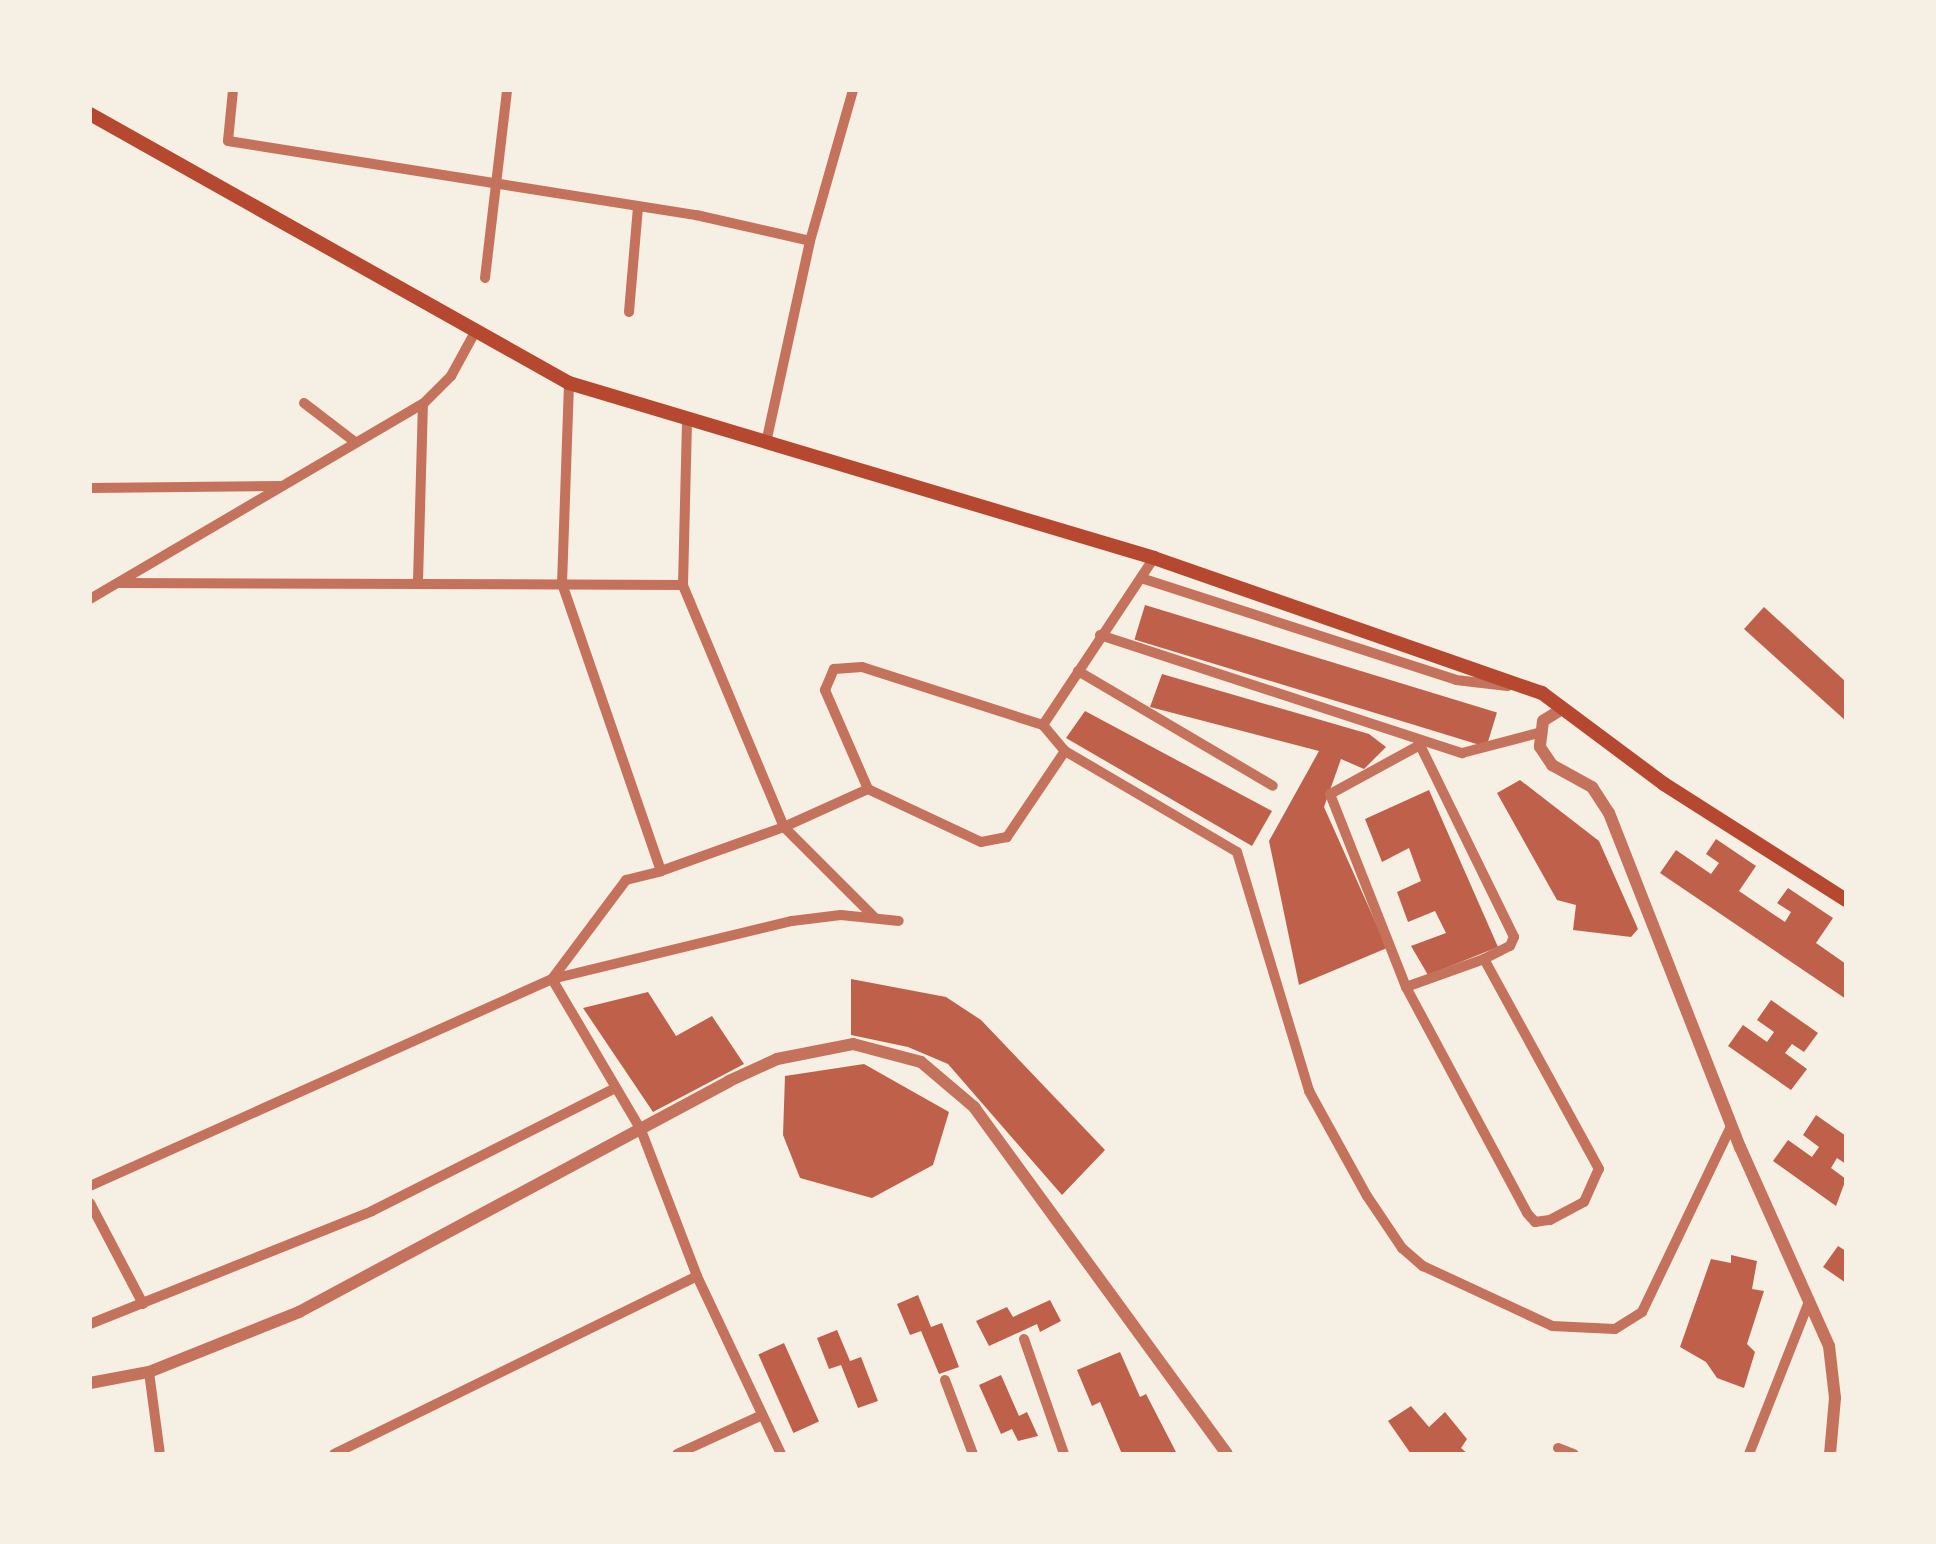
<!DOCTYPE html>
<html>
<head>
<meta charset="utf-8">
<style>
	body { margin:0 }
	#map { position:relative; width:1936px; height:1544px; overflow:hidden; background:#f6efe4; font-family:"Varela Round",sans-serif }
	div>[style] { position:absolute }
	.building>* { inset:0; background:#bf614a; transform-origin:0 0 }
	.minor>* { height:10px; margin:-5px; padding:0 5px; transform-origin:5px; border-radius:5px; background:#c5725c }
	.tertiary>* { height:12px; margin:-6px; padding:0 6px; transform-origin:6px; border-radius:6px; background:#c5725c }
	.secondary>* { height:14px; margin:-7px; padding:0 7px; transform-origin:7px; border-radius:7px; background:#b5482f }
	span { translate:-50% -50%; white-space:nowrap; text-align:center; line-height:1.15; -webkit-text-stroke:10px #f6efe4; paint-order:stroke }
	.frame { position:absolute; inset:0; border:92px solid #f6efe4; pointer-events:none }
</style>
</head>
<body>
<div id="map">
	<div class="building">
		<i style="left:1145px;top:605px;width:368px;height:36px;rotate:17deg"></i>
		<i style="clip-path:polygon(1764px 607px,1846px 682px,1846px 721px,1744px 629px)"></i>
		<i style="clip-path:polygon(1162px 674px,1369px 734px,1386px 747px,1364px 769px,1341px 759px,1324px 807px,1387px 948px,1299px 985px,1269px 841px,1319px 751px,1150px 707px)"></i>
		<i style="clip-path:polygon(1085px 711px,1272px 811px,1252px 846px,1066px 738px)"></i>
		<i style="clip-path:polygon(1520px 780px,1599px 841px,1638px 929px,1631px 937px,1573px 930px,1576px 905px,1557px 900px,1497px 793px)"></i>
		<i style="clip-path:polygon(1429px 790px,1498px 947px,1428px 975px,1411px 946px,1446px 933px,1435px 911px,1408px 922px,1397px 892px,1421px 881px,1409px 848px,1382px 862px,1365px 819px)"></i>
		<i style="clip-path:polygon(1716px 839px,1756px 866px,1739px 891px,1785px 922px,1791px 912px,1777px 903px,1788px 888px,1833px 918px,1816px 943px,1846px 964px,1846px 999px,1660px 873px,1676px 850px,1711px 874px,1719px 863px,1706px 854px)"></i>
		<i style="clip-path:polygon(851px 979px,946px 997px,981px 1020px,1105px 1150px,1062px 1195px,948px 1064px,908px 1047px,851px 1035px)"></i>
		<i style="clip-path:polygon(648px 992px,676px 1036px,712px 1016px,744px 1064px,653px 1112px,583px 1008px)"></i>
		<i style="clip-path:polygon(1771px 1000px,1818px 1033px,1804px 1052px,1792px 1044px,1785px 1053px,1807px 1069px,1791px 1090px,1728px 1046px,1743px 1025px,1767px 1042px,1774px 1032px,1757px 1020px)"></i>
		<i style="clip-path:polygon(864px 1064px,949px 1112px,933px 1165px,872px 1198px,800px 1178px,783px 1135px,785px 1076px)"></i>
		<i style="clip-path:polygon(1816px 1115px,1846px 1136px,1846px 1164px,1837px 1158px,1831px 1168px,1846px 1179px,1836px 1206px,1773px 1161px,1788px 1140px,1812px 1157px,1819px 1147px,1803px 1135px)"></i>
		<i style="clip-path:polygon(1838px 1246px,1846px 1251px,1846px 1283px,1823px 1267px)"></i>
		<i style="clip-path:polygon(1731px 1255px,1757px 1261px,1752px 1289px,1764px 1291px,1747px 1344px,1755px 1352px,1744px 1388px,1717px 1378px,1706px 1362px,1680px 1347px,1711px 1259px,1731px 1263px)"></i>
		<i style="clip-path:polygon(918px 1295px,931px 1327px,942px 1323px,959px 1367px,939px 1374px,921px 1331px,910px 1335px,897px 1304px)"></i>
		<i style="clip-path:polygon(1050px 1300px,1061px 1321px,1040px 1332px,1037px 1324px,989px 1346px,976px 1321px,1007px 1307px,1013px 1317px)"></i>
		<i style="clip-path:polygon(837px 1330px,850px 1361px,861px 1357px,878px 1401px,858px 1408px,841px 1365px,829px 1369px,817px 1338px)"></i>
		<i style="left:784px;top:1343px;width:86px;height:28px;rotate:66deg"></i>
		<i style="clip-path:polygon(1120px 1352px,1140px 1397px,1146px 1394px,1177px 1454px,1122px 1454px,1100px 1402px,1092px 1406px,1077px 1370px)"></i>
		<i style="clip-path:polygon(1001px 1375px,1019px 1416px,1027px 1412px,1038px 1436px,1018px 1441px,1012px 1429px,1001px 1434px,979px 1385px)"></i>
		<i style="clip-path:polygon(1411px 1406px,1429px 1427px,1445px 1412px,1467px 1439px,1461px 1448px,1468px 1454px,1411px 1454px,1388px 1421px)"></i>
	</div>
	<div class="minor">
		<i style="left:233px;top:90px;width:51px;rotate:95.6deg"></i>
		<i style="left:228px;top:141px;width:474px;rotate:9deg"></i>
		<i style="left:696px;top:215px;width:117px;rotate:12.8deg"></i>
		<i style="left:485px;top:278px;width:189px;rotate:-83.3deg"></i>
		<i style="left:629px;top:312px;width:106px;rotate:-85.1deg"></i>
		<i style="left:304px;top:403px;width:64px;rotate:37.4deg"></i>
		<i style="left:766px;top:443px;width:207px;rotate:-77.7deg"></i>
		<i style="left:810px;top:241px;width:157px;rotate:-74.1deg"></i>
		<i style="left:90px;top:488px;width:190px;rotate:-0.6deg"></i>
		<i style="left:1141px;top:578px;width:331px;rotate:17.9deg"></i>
		<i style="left:1456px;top:680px;width:52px;rotate:6.6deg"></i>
		<i style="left:418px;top:581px;width:177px;rotate:-88.4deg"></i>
		<i style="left:118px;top:583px;width:565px;rotate:0.2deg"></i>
		<i style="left:90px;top:599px;width:386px;rotate:-30.4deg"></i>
		<i style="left:423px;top:404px;width:40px;rotate:-45deg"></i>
		<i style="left:451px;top:376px;width:48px;rotate:-61.3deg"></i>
		<i style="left:1100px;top:635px;width:381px;rotate:18.1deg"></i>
		<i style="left:1462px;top:753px;width:83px;rotate:-14.7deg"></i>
		<i style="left:1078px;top:671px;width:226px;rotate:30.5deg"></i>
		<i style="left:1043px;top:725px;width:201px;rotate:-56.4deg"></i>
		<i style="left:1065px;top:751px;width:104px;rotate:124deg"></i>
		<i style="left:1007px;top:837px;width:26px;rotate:169deg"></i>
		<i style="left:981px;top:842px;width:125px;rotate:-154.9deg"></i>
		<i style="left:868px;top:789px;width:108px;rotate:-113.5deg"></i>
		<i style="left:825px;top:690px;width:23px;rotate:-67deg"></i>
		<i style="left:834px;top:669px;width:28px;rotate:-4deg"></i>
		<i style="left:862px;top:667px;width:190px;rotate:17.8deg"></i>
		<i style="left:1043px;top:725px;width:34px;rotate:50deg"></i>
		<i style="left:1065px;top:751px;width:199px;rotate:30.4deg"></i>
		<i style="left:1237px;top:852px;width:250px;rotate:73.2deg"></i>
		<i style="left:1309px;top:1091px;width:120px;rotate:61.1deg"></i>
		<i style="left:1367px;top:1196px;width:63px;rotate:56.1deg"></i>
		<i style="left:1402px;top:1248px;width:28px;rotate:41deg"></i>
		<i style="left:1423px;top:1266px;width:142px;rotate:24.9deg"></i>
		<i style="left:1552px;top:1326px;width:63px;rotate:2.7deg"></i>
		<i style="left:1615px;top:1329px;width:32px;rotate:-32deg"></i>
		<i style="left:1642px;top:1312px;width:206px;rotate:-64.4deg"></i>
		<i style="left:868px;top:789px;width:92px;rotate:155.7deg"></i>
		<i style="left:784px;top:827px;width:127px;rotate:45deg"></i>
		<i style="left:661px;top:871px;width:131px;rotate:-19.7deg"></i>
		<i style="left:784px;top:827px;width:262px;rotate:-112.7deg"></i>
		<i style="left:683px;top:585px;width:168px;rotate:-88.6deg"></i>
		<i style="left:1406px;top:987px;width:83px;rotate:-19.7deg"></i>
		<i style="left:1484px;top:959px;width:29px;rotate:-27deg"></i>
		<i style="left:1510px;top:946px;width:10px;rotate:-66deg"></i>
		<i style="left:1514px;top:937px;width:214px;rotate:-116.1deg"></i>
		<i style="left:1420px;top:745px;width:102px;rotate:151.4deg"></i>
		<i style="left:1330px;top:794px;width:207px;rotate:68.5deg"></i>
		<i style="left:1406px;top:987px;width:256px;rotate:61.8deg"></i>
		<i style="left:1527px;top:1213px;width:12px;rotate:48deg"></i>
		<i style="left:1535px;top:1222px;width:15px;rotate:-8deg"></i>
		<i style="left:1550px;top:1220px;width:38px;rotate:-28deg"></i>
		<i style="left:1584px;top:1202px;width:36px;rotate:-66deg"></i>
		<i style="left:1599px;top:1169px;width:239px;rotate:-118.7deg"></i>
		<i style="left:90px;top:1186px;width:506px;rotate:-24.13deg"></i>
		<i style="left:552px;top:979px;width:124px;rotate:-53.2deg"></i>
		<i style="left:626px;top:880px;width:36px;rotate:-14deg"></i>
		<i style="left:661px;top:871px;width:304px;rotate:-109deg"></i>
		<i style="left:562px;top:584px;width:201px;rotate:-88deg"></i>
		<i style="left:90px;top:1203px;width:114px;rotate:62.3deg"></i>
		<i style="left:90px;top:1324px;width:304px;rotate:-21.8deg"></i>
		<i style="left:372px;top:1211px;width:271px;rotate:-26.8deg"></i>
		<i style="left:1024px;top:1339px;width:122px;rotate:70.8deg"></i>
		<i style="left:149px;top:1372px;width:83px;rotate:82.4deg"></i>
		<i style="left:945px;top:1380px;width:79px;rotate:69.3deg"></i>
		<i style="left:1558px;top:1448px;width:17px;rotate:21deg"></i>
		<i style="left:334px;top:1454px;width:404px;rotate:-26.1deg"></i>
		<i style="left:677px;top:1454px;width:91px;rotate:-24.6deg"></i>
		<i style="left:781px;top:1454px;width:197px;rotate:-115.3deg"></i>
		<i style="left:697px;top:1276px;width:156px;rotate:-111deg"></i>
		<i style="left:641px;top:1130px;width:175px;rotate:-120.5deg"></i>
		<i style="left:552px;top:979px;width:247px;rotate:-13.6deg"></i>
		<i style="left:792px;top:921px;width:49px;rotate:-7deg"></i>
		<i style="left:841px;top:915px;width:58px;rotate:5.9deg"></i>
		<i style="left:1749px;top:1454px;width:163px;rotate:-68.5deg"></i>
	</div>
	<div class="tertiary">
		<i style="left:1562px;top:709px;width:22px;rotate:148deg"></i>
		<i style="left:1543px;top:721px;width:26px;rotate:97deg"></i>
		<i style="left:1540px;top:747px;width:22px;rotate:56deg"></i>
		<i style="left:1552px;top:765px;width:46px;rotate:28.8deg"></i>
		<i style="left:1592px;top:787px;width:31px;rotate:57deg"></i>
		<i style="left:1609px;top:813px;width:359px;rotate:68.6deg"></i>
		<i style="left:1740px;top:1147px;width:218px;rotate:65.9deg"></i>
		<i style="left:1829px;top:1346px;width:52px;rotate:83.4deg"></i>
		<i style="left:1835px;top:1398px;width:56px;rotate:95.1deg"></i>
		<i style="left:90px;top:1383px;width:60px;rotate:-10.6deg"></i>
		<i style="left:149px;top:1372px;width:162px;rotate:-21.8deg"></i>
		<i style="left:299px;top:1312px;width:488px;rotate:-28.2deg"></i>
		<i style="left:729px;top:1081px;width:53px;rotate:-24.6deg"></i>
		<i style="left:777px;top:1059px;width:77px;rotate:-11.2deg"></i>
		<i style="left:853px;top:1044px;width:70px;rotate:14.8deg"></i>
		<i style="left:921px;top:1062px;width:70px;rotate:40.3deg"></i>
		<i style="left:974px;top:1107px;width:429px;rotate:53.9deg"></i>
	</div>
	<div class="secondary">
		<i style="left:90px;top:114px;width:549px;rotate:29.32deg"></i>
		<i style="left:569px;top:383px;width:611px;rotate:16.65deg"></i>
		<i style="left:1154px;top:558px;width:411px;rotate:19.2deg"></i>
		<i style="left:1542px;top:693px;width:152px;rotate:36.7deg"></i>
		<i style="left:1664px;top:784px;width:216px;rotate:32.5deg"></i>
	</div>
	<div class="frame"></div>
</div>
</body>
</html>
